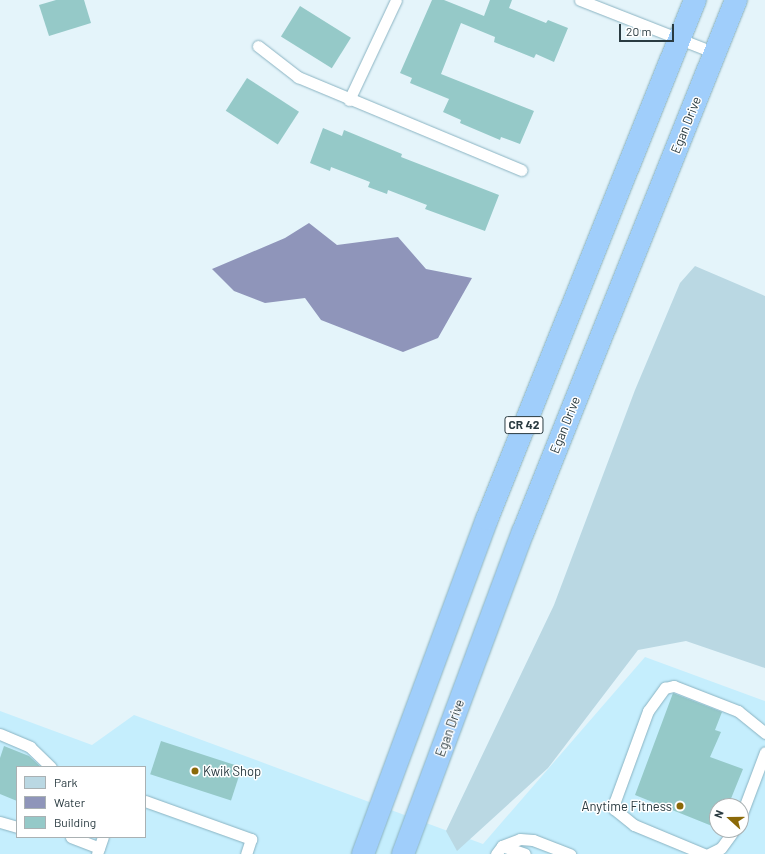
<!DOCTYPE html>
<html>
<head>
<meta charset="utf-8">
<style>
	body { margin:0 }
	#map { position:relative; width:765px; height:854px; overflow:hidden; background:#e4f4fa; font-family:Barlow,sans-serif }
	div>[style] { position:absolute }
	.built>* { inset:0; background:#c5eefd }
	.green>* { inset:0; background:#bad8e3 }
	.water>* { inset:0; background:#8f95ba }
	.building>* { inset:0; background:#95c9c8; transform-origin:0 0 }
	.roads { filter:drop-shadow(0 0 1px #8ab3c2) drop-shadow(0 0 1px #8ab3c2) }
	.service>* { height:11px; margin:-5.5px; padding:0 5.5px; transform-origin:5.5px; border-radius:5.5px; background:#fff }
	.trunk>* { height:22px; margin:-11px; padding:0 11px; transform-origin:11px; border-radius:11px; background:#a0cefb }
	.dots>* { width:11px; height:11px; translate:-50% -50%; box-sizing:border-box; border:2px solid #fff; border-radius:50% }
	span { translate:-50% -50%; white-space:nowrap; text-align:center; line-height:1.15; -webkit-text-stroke:3px #fff; paint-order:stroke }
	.shield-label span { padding:1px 3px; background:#fff; border:1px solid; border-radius:3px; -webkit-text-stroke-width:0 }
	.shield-label { font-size:12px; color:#2a3b41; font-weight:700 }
	.street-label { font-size:13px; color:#2a3b41 }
	.poi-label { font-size:13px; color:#2a3b41 }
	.left { translate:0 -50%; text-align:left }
	.right { translate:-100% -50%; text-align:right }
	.legend { position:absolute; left:16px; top:766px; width:130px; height:72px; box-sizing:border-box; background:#fff; border:1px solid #aab1b3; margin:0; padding:5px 7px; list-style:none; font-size:12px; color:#2a3b41 }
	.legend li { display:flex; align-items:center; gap:8px; height:20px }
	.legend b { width:20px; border:1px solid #aab1b3 }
	.north { position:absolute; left:709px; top:798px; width:40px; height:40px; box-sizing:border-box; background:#fff; border:1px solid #aab1b3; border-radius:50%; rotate:291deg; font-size:11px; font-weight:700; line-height:16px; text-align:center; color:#2a3b41 }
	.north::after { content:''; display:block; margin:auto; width:14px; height:18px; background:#8b6908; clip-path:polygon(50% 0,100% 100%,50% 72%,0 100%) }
	.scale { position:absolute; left:619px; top:24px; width:55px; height:18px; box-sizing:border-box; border:2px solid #2a3b41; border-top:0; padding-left:5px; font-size:12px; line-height:14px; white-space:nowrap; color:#2a3b41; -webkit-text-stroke:3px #fff; paint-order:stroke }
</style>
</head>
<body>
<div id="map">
	<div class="built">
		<i style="clip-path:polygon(evenodd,645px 657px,765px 701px,765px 854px,0 854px,0 711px,92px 745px,134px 715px,483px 844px,645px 657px,17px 767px,145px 767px,145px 837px,17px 837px,17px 767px,645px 657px,717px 806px,741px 806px,741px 830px,717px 830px,717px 806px)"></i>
	</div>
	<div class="green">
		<i style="clip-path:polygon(695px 266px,765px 296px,765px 668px,686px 641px,638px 650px,548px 768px,457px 851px,446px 831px,554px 605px,635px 390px,680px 283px)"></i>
	</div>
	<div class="water">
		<i style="clip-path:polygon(309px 223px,337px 245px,398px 237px,426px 269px,472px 278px,438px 338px,403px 352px,321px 320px,305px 298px,265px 303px,234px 291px,212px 269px,285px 238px)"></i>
	</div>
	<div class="building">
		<i style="clip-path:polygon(56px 0,84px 0,91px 23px,49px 36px,39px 5px)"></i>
		<i style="clip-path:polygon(432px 0,444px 0,484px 16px,490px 0,512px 0,509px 8px,546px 23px,548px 20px,568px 28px,554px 62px,536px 54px,534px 58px,494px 42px,495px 37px,461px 23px,441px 74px,534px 111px,520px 144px,501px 137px,500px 140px,460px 123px,461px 120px,443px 112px,449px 99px,410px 83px,412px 78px,400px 73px)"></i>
		<i style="left:300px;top:6px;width:60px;height:36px;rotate:32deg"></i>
		<i style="left:247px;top:78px;width:62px;height:39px;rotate:33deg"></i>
		<i style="clip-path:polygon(323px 128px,342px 136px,344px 130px,402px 154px,401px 157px,499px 195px,485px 231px,425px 209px,427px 205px,388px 190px,387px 194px,368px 187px,370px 182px,331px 167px,330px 171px,310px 163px)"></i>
		<i style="clip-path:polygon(673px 693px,722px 712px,715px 730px,721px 732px,710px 757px,743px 769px,728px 806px,717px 806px,717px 828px,635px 795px)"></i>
		<i style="left:161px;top:741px;width:85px;height:35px;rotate:18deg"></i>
		<i style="clip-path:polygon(4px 746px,29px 756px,41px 767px,17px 767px,17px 801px,0 794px,0 758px)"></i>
	</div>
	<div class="roads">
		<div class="service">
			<i style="left:580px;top:0;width:145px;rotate:21.4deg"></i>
			<i style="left:258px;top:46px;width:51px;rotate:37.8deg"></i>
			<i style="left:298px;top:77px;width:242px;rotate:22.6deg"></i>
			<i style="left:349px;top:100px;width:110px;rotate:-64.8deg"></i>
			<i style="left:0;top:734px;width:33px;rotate:23deg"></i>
			<i style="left:30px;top:747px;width:29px;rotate:44deg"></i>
			<i style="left:145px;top:801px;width:113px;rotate:19.7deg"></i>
			<i style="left:251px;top:839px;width:16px;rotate:108deg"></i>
			<i style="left:741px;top:816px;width:68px;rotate:-69.4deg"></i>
			<i style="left:0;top:822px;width:18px;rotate:16deg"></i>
			<i style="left:71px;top:837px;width:30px;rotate:21deg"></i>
			<i style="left:502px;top:846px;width:19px;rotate:-21deg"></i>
			<i style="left:520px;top:839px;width:13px;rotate:4deg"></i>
			<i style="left:533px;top:840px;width:40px;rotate:21deg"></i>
			<i style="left:97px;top:854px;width:18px;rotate:-71deg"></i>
			<i style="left:496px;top:854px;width:10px;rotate:-53deg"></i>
			<i style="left:502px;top:846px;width:24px;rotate:19deg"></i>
			<i style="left:704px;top:854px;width:76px;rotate:-157.5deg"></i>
			<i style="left:634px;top:825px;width:26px;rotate:-141deg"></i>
			<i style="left:614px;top:809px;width:8px;rotate:-83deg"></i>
			<i style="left:615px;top:801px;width:96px;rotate:-69.9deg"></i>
			<i style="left:648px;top:711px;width:29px;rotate:-54deg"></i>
			<i style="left:665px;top:688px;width:9px;rotate:-13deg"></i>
			<i style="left:674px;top:686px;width:69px;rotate:21.3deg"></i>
			<i style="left:738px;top:711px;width:35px;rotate:39deg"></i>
			<i style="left:709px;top:854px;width:13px;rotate:-27deg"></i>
			<i style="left:721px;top:848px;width:22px;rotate:-54deg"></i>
		</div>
		<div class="trunk">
			<i style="left:363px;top:854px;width:357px;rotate:-69.7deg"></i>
			<i style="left:487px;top:519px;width:559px;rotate:-68.16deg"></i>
			<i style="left:403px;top:854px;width:344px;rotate:-69.6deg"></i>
			<i style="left:523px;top:532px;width:573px;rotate:-68.18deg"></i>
		</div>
	</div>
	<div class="dots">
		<i style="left:195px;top:771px;background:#8b6908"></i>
		<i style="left:680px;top:806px;background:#8b6908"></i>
	</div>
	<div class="shield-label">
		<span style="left:524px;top:425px">CR 42</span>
	</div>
	<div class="street-label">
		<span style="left:686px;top:125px;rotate:-68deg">Egan Drive</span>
		<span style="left:565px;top:425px;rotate:-68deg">Egan Drive</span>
		<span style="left:450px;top:728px;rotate:-70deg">Egan Drive</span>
	</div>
	<div class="poi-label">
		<span class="left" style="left:203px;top:771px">Kwik Shop</span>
		<span class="right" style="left:672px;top:806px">Anytime Fitness</span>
	</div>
	<ul class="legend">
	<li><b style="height:11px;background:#bad8e3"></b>Park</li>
	<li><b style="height:11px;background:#8f95ba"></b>Water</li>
	<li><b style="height:11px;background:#95c9c8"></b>Building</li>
	</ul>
	<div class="north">N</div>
	<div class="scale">20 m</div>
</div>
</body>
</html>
